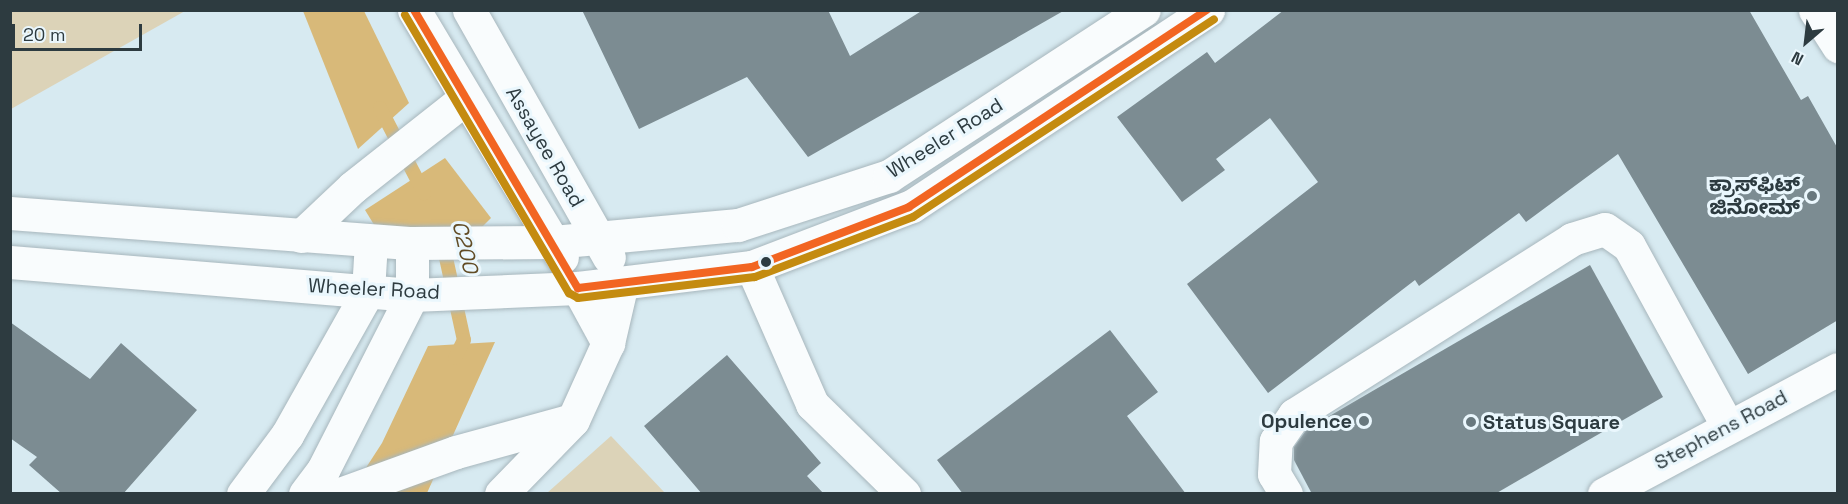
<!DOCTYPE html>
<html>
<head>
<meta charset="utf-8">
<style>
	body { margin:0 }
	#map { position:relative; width:1848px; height:504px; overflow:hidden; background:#d7eaf1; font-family:"Space Grotesk","Noto Sans Kannada",sans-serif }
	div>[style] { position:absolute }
	.green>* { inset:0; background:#dcd3b8 }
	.water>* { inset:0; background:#d8b979 }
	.stream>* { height:14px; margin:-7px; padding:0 7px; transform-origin:7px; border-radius:7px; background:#d8b979 }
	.building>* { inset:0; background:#7c8c92 }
	.roads { filter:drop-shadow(0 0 2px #a7b6bc) drop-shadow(0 0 2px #a7b6bc) }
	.street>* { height:33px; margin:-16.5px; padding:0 16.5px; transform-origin:16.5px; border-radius:16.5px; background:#f9fcfd }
	.secondary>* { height:33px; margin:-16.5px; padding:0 16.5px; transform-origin:16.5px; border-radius:16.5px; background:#f9fcfd }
	.bus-1>* { height:8px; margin:-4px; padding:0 4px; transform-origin:4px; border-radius:4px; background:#f26522 }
	.bus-2>* { height:8px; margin:-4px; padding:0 4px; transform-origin:4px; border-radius:4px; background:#c48b10 }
	.dots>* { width:16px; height:16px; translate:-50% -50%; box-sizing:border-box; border:3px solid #eaf7fd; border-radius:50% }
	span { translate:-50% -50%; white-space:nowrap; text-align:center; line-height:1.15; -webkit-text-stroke:6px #eaf7fd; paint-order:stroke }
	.street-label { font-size:20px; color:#2d3b40 }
	.poi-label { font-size:20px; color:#2d3b40; font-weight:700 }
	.right { translate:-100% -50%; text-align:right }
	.left { translate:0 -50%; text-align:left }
	.water-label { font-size:21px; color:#624c25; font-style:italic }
	.frame { position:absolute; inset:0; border:12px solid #2d3b40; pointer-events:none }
	.north { position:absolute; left:1776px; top:12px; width:60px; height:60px; -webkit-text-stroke:4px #eaf7fd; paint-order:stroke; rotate:208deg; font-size:16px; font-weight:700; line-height:24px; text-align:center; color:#2d3b40 }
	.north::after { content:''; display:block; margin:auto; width:21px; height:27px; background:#2d3b40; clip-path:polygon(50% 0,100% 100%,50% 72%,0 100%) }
	.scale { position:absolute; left:12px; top:24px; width:130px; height:27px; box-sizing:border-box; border:3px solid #2d3b40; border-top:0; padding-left:8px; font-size:18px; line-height:21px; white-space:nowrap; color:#2d3b40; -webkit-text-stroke:4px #eaf7fd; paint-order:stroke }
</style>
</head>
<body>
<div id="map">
	<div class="green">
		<i style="clip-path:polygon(11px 10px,185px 10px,185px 11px,11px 109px)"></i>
		<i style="clip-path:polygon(611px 436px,665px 493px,547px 493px)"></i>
	</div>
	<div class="water">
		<i style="clip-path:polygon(303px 11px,364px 11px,409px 103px,358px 149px)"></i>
		<i style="clip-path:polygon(445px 158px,491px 218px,481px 228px,376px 228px,365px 210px)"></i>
		<i style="clip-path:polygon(495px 342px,427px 493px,349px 494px,382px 443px,428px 346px)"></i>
	</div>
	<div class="stream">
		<i style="left:380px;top:108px;width:96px;rotate:62.6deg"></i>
		<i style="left:443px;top:244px;width:98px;rotate:77.7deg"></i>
		<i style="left:464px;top:340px;width:20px;rotate:117deg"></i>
	</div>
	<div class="building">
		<i style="clip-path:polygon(582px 10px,828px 10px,850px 56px,923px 10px,1065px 10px,808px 157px,747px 77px,639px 129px)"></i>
		<i style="clip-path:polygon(1284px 10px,1749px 10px,1801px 100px,1808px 96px,1838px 149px,1838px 320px,1748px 374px,1618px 154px,1526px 222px,1519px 213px,1419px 286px,1415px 280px,1268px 393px,1187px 284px,1318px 182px,1270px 118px,1216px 159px,1225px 170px,1182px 202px,1117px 117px,1207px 52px,1215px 63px)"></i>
		<i style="clip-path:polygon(1590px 265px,1663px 397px,1495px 494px,1312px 494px,1294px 460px,1294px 447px,1307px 429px)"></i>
		<i style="clip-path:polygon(10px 322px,90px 379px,121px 343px,197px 410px,123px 494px,62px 494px,29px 465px,37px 457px,10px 438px)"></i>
		<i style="clip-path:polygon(1110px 330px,1158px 392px,1127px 416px,1186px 494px,963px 494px,937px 460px)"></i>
		<i style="clip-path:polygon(727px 355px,821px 463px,807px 476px,824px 494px,702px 494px,644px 426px)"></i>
	</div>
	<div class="roads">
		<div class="street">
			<i style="left:578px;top:288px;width:63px;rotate:61.4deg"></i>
			<i style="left:340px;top:494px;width:123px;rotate:-19.9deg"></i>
			<i style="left:456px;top:452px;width:120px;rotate:-15.4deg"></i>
			<i style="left:501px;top:494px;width:103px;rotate:-45.8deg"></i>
			<i style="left:573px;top:420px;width:85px;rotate:-65.6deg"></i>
			<i style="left:608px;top:343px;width:62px;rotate:-76.9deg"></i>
			<i style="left:1286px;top:494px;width:23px;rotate:-121deg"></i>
			<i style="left:1274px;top:474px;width:33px;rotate:-87deg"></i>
			<i style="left:1276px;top:441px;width:32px;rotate:-55deg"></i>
			<i style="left:1294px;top:415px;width:329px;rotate:-32.3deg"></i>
			<i style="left:1572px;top:239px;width:34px;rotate:-17deg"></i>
			<i style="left:1605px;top:229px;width:29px;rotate:35deg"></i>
			<i style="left:1629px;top:246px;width:204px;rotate:61.3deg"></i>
			<i style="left:1604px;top:494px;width:265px;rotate:-28.1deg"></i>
		</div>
		<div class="secondary">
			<i style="left:414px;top:10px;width:288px;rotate:59.1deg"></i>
			<i style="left:469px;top:10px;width:284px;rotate:60.5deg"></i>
			<i style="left:1815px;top:10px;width:43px;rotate:57.4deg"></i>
			<i style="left:10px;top:213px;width:403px;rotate:4.3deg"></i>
			<i style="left:412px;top:243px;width:141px;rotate:-0.4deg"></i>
			<i style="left:553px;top:242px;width:186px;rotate:-5.3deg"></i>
			<i style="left:738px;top:225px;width:159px;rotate:-18deg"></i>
			<i style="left:889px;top:176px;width:304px;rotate:-33.1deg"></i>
			<i style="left:301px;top:236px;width:71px;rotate:-43.3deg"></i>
			<i style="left:353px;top:187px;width:140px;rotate:-38.3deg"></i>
			<i style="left:10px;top:262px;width:403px;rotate:4.7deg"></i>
			<i style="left:412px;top:295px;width:166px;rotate:-2.4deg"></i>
			<i style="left:578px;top:288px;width:175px;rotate:-6.9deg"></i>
			<i style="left:752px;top:267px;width:171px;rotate:-20.9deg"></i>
			<i style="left:912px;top:206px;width:355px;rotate:-33.5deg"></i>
			<i style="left:752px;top:267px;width:150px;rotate:66.3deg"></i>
			<i style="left:812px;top:404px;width:129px;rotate:44.4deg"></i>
			<i style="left:243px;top:494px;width:74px;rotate:-53.3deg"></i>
			<i style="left:287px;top:435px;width:165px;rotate:-60.6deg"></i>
			<i style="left:368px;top:291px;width:49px;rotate:-86.5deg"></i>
			<i style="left:305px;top:494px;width:30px;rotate:-53deg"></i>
			<i style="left:323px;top:470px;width:196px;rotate:-63deg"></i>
			<i style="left:412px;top:295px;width:52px;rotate:-90deg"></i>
		</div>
	</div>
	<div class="bus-1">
		<i style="left:414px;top:10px;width:323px;rotate:59.5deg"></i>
		<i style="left:578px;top:288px;width:175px;rotate:-6.9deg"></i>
		<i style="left:752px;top:267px;width:168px;rotate:-20.9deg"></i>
		<i style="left:909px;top:207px;width:357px;rotate:-33.5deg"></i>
	</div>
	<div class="bus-2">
		<i style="left:405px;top:15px;width:323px;rotate:59.5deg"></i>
		<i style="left:569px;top:293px;width:10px;rotate:29deg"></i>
		<i style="left:578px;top:298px;width:178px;rotate:-6.8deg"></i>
		<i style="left:755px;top:277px;width:169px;rotate:-20.8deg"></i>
		<i style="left:913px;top:217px;width:360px;rotate:-33.3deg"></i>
	</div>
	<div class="dots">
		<i style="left:1812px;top:196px;background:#68787e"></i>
		<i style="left:766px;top:262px;background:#2d3b40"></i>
		<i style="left:1364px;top:421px;background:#68787e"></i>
		<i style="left:1471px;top:422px;background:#68787e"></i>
	</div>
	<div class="street-label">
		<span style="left:945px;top:138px;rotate:-32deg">Wheeler Road</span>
		<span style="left:545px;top:147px;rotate:60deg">Assayee Road</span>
		<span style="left:374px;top:289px;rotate:3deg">Wheeler Road</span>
		<span style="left:1721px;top:430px;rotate:-28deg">Stephens Road</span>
	</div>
	<div class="poi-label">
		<span class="right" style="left:1800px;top:196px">ಕ್ರಾಸ್‌ಫಿಟ್<br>ಜಿನೋಮ್</span>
		<span class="right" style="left:1352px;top:421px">Opulence</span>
		<span class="left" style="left:1483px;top:422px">Status Square</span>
	</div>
	<div class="water-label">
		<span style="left:465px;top:247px;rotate:77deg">C200</span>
	</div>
	<div class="frame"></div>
	<div class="north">N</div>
	<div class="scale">20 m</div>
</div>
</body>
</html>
